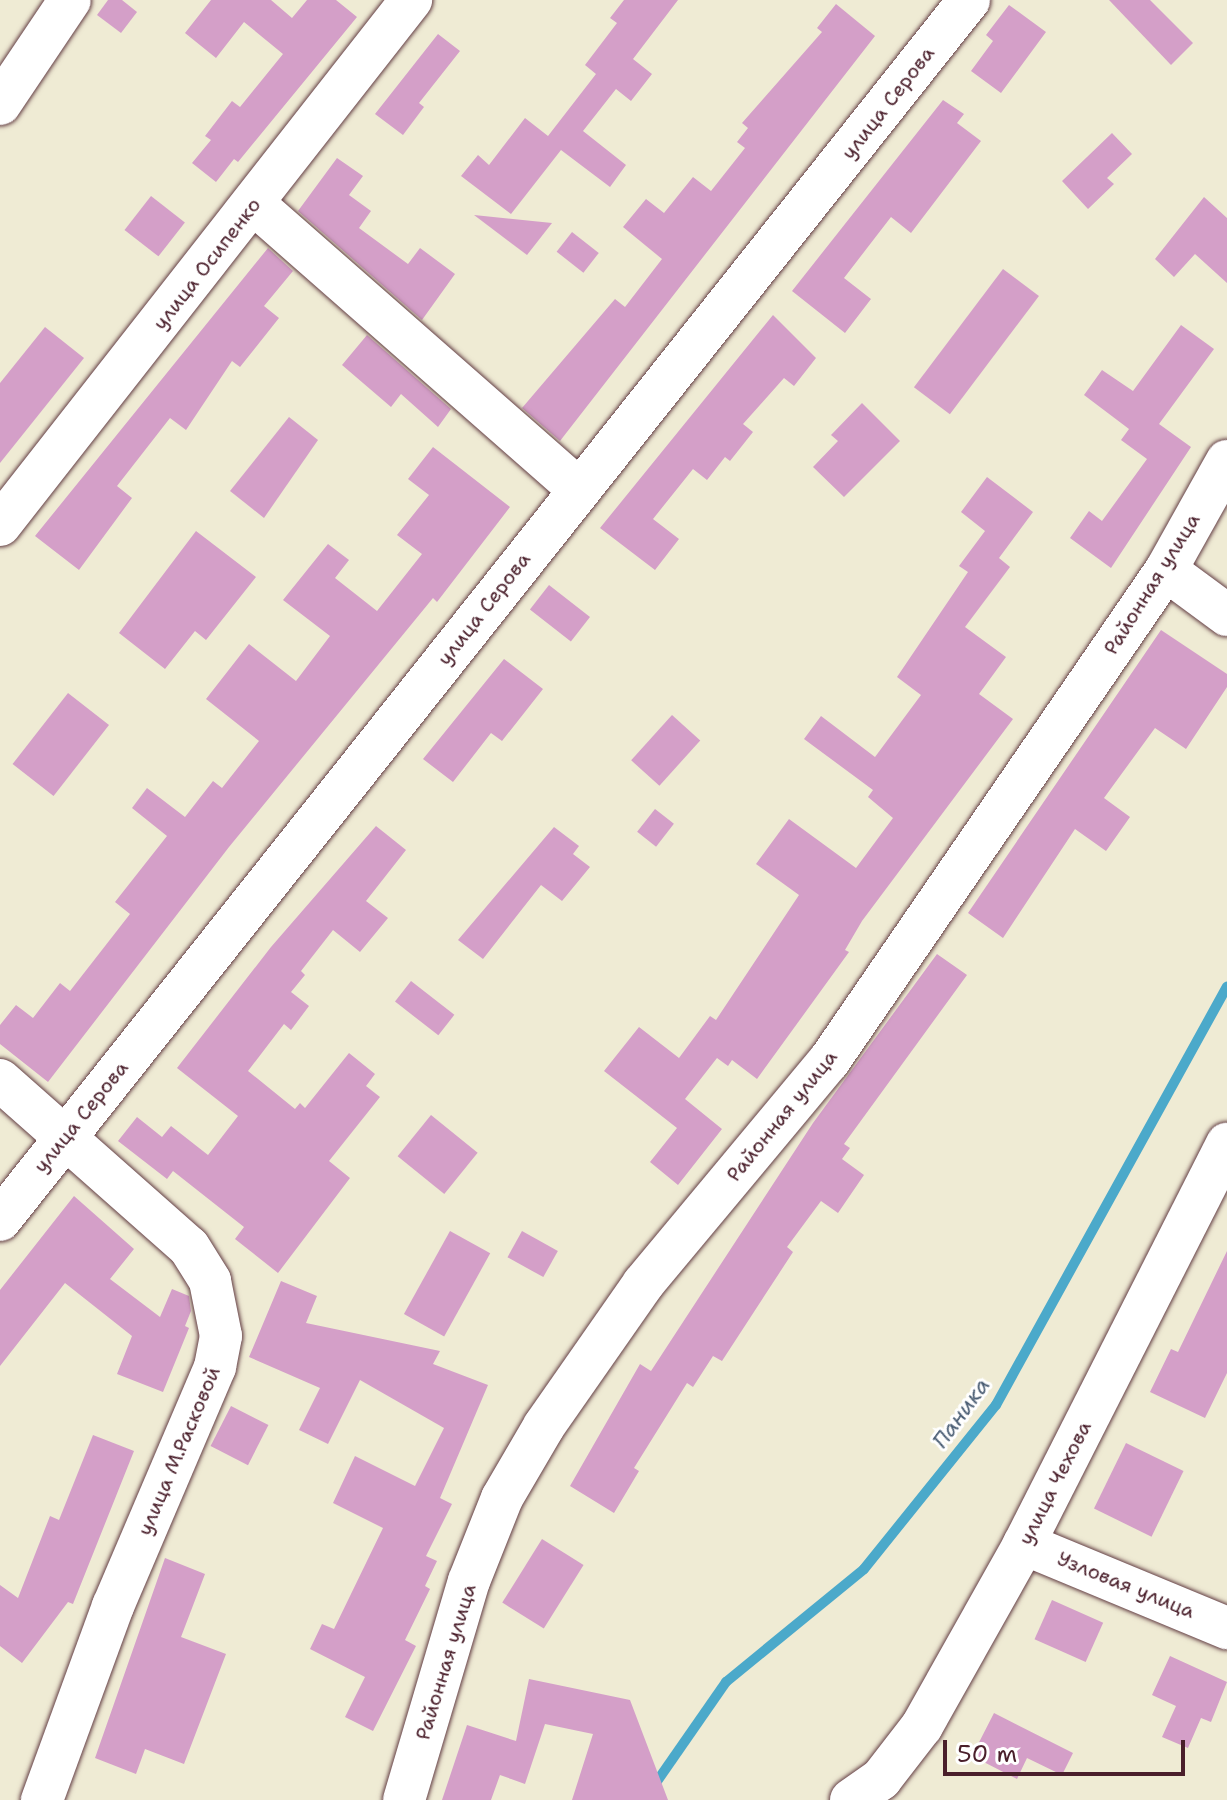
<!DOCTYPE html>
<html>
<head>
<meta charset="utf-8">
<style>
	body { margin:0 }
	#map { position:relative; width:1227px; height:1800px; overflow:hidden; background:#efebd4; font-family:"Shantell Sans",sans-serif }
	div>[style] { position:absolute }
	.stream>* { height:10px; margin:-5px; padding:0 5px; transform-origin:5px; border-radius:5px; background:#4ba9ca }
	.building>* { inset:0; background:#d49fc8; transform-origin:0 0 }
	.roads { filter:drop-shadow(0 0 2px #633e44) drop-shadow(0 0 2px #633e44) }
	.minor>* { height:42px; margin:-21px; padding:0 21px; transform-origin:21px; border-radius:21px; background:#fff }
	span { translate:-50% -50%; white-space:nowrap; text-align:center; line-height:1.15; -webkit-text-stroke:6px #fff; paint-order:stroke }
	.street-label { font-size:20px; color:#4a1f2b }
	.water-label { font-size:22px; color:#4a5d73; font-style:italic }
	.scale { position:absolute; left:943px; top:1740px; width:242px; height:36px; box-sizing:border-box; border:4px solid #4a1f2b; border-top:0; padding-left:10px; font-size:24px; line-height:28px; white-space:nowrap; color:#4a1f2b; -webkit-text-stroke:6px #fff; paint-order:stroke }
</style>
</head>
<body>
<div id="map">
	<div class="stream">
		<i style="left:644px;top:1800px;width:144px;rotate:-55.2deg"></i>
		<i style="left:726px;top:1682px;width:178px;rotate:-39.3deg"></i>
		<i style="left:864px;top:1569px;width:211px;rotate:-51.2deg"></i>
		<i style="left:996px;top:1405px;width:478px;rotate:-61.1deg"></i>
	</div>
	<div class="building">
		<i style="clip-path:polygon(108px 0,122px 0,137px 12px,121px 33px,97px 15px)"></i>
		<i style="clip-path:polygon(211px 0,271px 0,292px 18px,307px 0,336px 0,357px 17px,238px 162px,234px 159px,216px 182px,192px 163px,211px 140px,205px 136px,232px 101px,240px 107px,283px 54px,244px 22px,216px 58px,185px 33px)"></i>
		<i style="clip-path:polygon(624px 0,678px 0,633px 59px,652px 74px,631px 101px,616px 89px,583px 131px,626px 165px,610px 187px,561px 150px,511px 214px,461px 176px,478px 155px,489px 165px,525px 118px,548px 136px,596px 74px,585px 65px,617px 23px,610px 18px)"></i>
		<i style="clip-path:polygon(1109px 0,1150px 0,1193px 43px,1171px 65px)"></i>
		<i style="clip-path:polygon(836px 4px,875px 36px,560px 441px,522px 408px,615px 299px,625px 307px,662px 259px,623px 227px,646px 199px,664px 213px,693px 177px,711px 191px,745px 148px,737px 142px,748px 128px,742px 123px,822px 32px,817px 28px)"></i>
		<i style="clip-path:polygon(1009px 5px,1046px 32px,1001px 93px,971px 71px,993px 41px,986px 35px)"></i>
		<i style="clip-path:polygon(438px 34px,460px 51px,419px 103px,424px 107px,403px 135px,375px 114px)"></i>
		<i style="clip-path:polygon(943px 100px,964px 114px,957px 123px,981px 141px,911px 233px,891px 217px,844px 278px,871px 299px,845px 333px,792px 291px)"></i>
		<i style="clip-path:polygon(1112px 133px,1132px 154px,1107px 178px,1114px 184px,1088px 209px,1062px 181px)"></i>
		<i style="clip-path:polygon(337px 158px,363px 176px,349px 195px,371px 211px,359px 228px,408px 264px,420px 248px,455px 274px,422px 320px,298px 211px)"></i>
		<i style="left:151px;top:196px;width:43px;height:43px;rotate:38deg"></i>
		<i style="clip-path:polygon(1204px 197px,1227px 218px,1227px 283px,1195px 254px,1174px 277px,1155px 259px)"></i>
		<i style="clip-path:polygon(474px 215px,552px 223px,527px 255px)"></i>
		<i style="left:572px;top:232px;width:34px;height:25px;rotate:38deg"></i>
		<i style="clip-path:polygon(268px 248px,293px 271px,264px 306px,279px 318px,240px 367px,232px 361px,186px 430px,170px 418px,117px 486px,132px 498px,79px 570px,35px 536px)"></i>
		<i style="left:1003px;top:269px;width:45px;height:148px;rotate:37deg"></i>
		<i style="clip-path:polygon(773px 315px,816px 358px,794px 386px,784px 378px,743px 424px,753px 432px,730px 461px,725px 457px,707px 480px,693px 469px,653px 519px,679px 539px,655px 570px,600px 528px)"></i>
		<i style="clip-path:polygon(1181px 325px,1214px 349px,1159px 424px,1191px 447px,1111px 568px,1070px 538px,1089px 511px,1102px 521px,1147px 459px,1121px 440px,1129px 429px,1084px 395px,1102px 370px,1133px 391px)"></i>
		<i style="clip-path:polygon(45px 327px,84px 358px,0 463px,0 383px)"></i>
		<i style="clip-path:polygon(367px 335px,451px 409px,438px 427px,401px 394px,391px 407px,342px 365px)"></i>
		<i style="clip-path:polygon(862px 403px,900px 441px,844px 497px,813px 467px,838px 441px,831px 435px)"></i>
		<i style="clip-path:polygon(289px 417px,318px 440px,264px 518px,230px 491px)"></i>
		<i style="clip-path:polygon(433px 447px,510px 507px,437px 602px,433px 598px,229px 847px,48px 1082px,0 1044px,0 1025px,16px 1005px,33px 1018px,60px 983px,70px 991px,130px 914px,115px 902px,167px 836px,132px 808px,147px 788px,185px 817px,213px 781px,222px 788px,259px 741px,206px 699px,249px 644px,296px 681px,330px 636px,283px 600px,328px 544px,349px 560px,335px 578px,377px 611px,422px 554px,397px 535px,429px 495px,408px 479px)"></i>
		<i style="clip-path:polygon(987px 477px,1033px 512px,999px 558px,1010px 567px,965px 627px,1006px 657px,979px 694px,1013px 719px,862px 921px,845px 950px,849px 952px,757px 1079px,732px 1060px,728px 1066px,717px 1058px,685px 1099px,722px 1129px,678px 1185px,650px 1162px,677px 1128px,604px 1071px,639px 1027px,679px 1058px,710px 1016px,716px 1020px,799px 895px,756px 864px,789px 819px,856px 868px,893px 818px,868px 797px,873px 790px,804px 739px,821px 716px,875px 757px,921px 695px,897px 677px,968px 572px,959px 566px,985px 531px,961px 512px)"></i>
		<i style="clip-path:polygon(196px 531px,256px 577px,206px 640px,195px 631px,165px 669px,119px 633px)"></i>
		<i style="left:549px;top:585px;width:52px;height:31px;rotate:38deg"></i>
		<i style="clip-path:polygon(1161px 630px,1227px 674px,1227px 687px,1186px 749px,1155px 728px,1104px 798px,1130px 817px,1106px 851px,1075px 829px,1003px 938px,968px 913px)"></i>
		<i style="clip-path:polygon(504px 659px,543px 689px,502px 741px,491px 733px,453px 782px,423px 759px)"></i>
		<i style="left:68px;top:693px;width:52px;height:90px;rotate:38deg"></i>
		<i style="left:672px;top:715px;width:38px;height:61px;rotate:42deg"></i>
		<i style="left:655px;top:809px;width:24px;height:29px;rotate:38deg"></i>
		<i style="clip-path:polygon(376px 826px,406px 850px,366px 901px,388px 918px,360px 952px,333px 930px,301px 971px,305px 975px,291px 992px,309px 1006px,291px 1030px,284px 1024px,248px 1071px,295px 1109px,300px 1103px,305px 1108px,349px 1053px,375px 1074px,366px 1086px,380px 1097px,329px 1161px,350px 1178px,278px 1273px,235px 1239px,244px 1227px,173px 1171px,167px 1179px,118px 1141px,137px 1117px,162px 1137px,171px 1126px,208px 1155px,238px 1116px,177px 1068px,271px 947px)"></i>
		<i style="clip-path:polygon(554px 827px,579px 846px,573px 854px,590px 867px,562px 901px,541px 885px,483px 959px,458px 940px)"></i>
		<i style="clip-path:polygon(937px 954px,967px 975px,844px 1144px,850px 1148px,842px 1159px,864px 1175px,838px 1213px,821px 1201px,787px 1247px,793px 1252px,722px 1361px,713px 1356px,693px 1387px,687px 1383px,634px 1468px,639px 1471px,614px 1513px,570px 1486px,640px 1364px,651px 1371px,813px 1123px)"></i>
		<i style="left:411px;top:981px;width:55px;height:26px;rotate:38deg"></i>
		<i style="left:431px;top:1115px;width:60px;height:53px;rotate:39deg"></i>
		<i style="clip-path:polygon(74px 1196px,134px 1249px,110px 1279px,160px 1317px,172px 1289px,189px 1296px,191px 1311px,185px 1326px,189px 1328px,163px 1392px,117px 1374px,132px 1336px,65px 1283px,0 1366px,0 1290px)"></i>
		<i style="left:450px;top:1231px;width:46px;height:95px;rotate:29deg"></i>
		<i style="left:522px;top:1231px;width:41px;height:30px;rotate:29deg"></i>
		<i style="clip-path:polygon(1227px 1251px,1227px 1373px,1205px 1418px,1150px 1392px,1171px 1349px,1178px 1352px)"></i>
		<i style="clip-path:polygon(281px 1281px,317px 1296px,306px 1323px,440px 1351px,433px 1364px,488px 1385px,440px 1498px,452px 1504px,426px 1556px,437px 1561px,425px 1586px,430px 1589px,405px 1640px,416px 1646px,373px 1731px,345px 1717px,365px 1677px,310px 1649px,322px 1624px,334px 1629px,383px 1528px,333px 1503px,355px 1456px,415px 1486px,444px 1428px,360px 1380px,328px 1444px,299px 1430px,320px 1388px,249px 1357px)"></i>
		<i style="left:231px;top:1406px;width:42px;height:45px;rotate:27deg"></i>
		<i style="clip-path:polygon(93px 1435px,134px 1451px,73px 1604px,68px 1602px,22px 1663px,0 1646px,0 1585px,18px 1598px,50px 1516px,59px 1520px)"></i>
		<i style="left:1126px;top:1443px;width:64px;height:73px;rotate:26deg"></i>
		<i style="left:542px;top:1539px;width:49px;height:75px;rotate:32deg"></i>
		<i style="clip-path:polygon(165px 1558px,205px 1574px,181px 1637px,226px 1654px,184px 1764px,145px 1749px,136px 1774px,95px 1758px)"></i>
		<i style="left:1052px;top:1600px;width:56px;height:43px;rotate:24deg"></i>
		<i style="clip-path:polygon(1170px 1656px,1227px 1682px,1211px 1722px,1201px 1718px,1188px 1748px,1162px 1737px,1176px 1706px,1152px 1695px)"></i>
		<i style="clip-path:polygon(529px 1679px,630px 1700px,668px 1800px,572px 1800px,593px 1734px,545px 1724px,525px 1784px,500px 1775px,491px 1800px,442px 1800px,467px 1725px,516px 1741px)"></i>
		<i style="clip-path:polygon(994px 1713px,1073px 1753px,1062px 1775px,1027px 1758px,1017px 1779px,972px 1756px)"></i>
	</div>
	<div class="roads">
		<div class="minor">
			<i style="left:0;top:104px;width:125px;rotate:-56.1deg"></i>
			<i style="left:254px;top:204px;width:432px;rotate:41.3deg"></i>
			<i style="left:0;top:525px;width:667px;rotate:-51.94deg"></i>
			<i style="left:1166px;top:570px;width:76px;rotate:36.4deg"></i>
			<i style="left:0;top:1080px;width:252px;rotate:41.5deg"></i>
			<i style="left:189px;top:1247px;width:40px;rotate:58deg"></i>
			<i style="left:210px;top:1281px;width:56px;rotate:78.7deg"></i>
			<i style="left:221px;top:1336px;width:32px;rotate:101deg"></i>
			<i style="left:215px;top:1367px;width:260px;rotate:113.1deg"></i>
			<i style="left:113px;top:1606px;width:207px;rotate:110.1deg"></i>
			<i style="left:0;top:1220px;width:1558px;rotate:-51.54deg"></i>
			<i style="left:1024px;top:1544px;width:220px;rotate:22.5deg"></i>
			<i style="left:404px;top:1800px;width:228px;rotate:-73.5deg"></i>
			<i style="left:469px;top:1581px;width:89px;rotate:-68.3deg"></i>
			<i style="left:502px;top:1498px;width:83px;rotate:-59.7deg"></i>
			<i style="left:544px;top:1426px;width:173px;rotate:-55.1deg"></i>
			<i style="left:643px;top:1284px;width:290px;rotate:-50.2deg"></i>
			<i style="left:829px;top:1061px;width:596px;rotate:-55.54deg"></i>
			<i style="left:1166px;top:570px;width:125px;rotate:-60.8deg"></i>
			<i style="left:851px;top:1800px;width:37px;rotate:-35deg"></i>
			<i style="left:881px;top:1779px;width:67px;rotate:-52.3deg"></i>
			<i style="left:922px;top:1726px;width:209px;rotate:-60.7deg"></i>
			<i style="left:1024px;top:1544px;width:449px;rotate:-63.1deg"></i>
		</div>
	</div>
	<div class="street-label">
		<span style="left:888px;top:103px;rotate:-52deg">улица Серова</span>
		<span style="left:207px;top:264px;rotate:-52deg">улица Осипенко</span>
		<span style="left:1152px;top:584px;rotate:-58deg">Районная улица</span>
		<span style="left:484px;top:609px;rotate:-52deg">улица Серова</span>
		<span style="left:782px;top:1116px;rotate:-51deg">Районная улица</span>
		<span style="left:81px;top:1117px;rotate:-51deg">улица Серова</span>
		<span style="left:179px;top:1451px;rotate:-67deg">улица М.Расковой</span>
		<span style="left:1055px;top:1483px;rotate:-63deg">улица Чехова</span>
		<span style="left:1126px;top:1585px;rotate:22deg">Узловая улица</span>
		<span style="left:446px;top:1662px;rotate:-73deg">Районная улица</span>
	</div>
	<div class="water-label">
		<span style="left:961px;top:1413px;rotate:-54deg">Паника</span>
	</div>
	<div class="scale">50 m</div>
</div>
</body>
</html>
